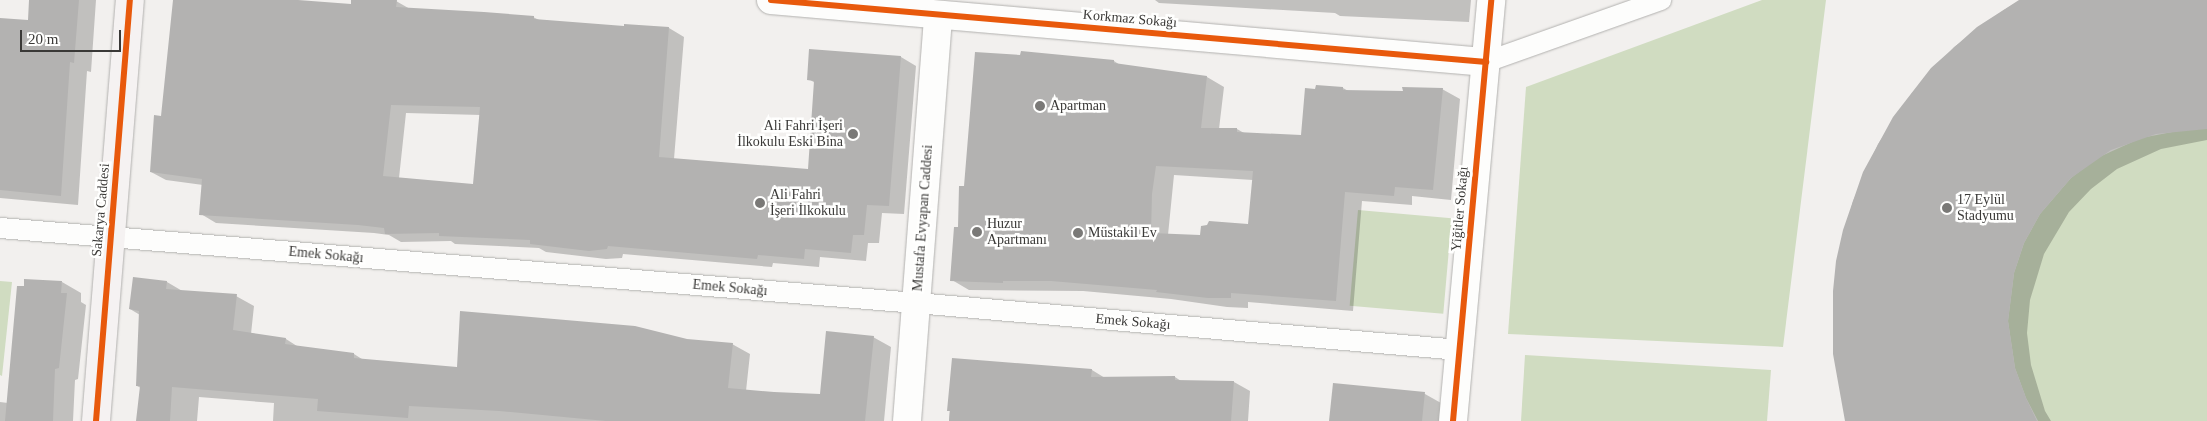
<!DOCTYPE html>
<html>
<head>
<meta charset="utf-8">
<style>
	body { margin:0 }
	#map { position:relative; width:2207px; height:421px; overflow:hidden; background:#f2f0ee; font-family:Georgia,serif }
	div>[style] { position:absolute }
	.green>* { inset:0; background:#d0dcc1; transform-origin:0 0 }
	.shadow>* { inset:0; background:#0003 }
	.building>* { inset:0; background:#b3b2b1 }
	.roads { filter:drop-shadow(0 0 1px #b2b1af) drop-shadow(0 0 1px #b2b1af) }
	.lane>* { height:20px; margin:-10px; padding:0 10px; transform-origin:10px; border-radius:10px; background:#fdfdfc }
	.street>* { height:28px; margin:-14px; padding:0 14px; transform-origin:14px; border-radius:14px; background:#fdfdfc }
	.secondary>* { height:28px; margin:-14px; padding:0 14px; transform-origin:14px; border-radius:14px; background:#f5f2f2 }
	.cycleway>* { height:6px; margin:-3px; padding:0 3px; transform-origin:3px; border-radius:3px; background:#e8590c }
	.dots>* { width:14px; height:14px; translate:-50% -50%; box-sizing:border-box; border:2px solid #fffffe; border-radius:50% }
	span { translate:-50% -50%; white-space:nowrap; text-align:center; line-height:1.15; -webkit-text-stroke:5px #fffffe; paint-order:stroke }
	.street-label { font-size:14px; color:#3a3937 }
	.poi-label { font-size:14px; color:#3a3937 }
	.left { translate:0 -50%; text-align:left }
	.right { translate:-100% -50%; text-align:right }
	.scale { position:absolute; left:20px; top:30px; width:101px; height:22px; box-sizing:border-box; border:2px solid #3a3937; border-top:0; padding-left:6px; font-size:15px; line-height:18px; white-space:nowrap; color:#3a3937; -webkit-text-stroke:4px #fffffe; paint-order:stroke }
</style>
</head>
<body>
<div id="map">
	<div class="green">
		<i style="clip-path:polygon(1762px 0,1826px 0,1783px 347px,1508px 334px,1526px 87px)"></i>
		<i style="clip-path:polygon(2188px 129px,2207px 129px,2207px 421px,2038px 421px,2026px 398px,2015px 368px,2008px 321px,2014px 273px,2024px 243px,2040px 214px,2071px 178px,2097px 158px,2141px 138px)"></i>
		<i style="left:1358px;top:210px;width:94px;height:96px;rotate:5deg"></i>
		<i style="clip-path:polygon(0 281px,12px 282px,2px 376px,0 375px)"></i>
		<i style="clip-path:polygon(1525px 355px,1771px 370px,1767px 421px,1521px 421px)"></i>
	</div>
	<div class="shadow">
		<i style="clip-path:polygon(30px 0,96px 0,91px 72px,87px 71px,78px 205px,0 198px,0 20px,29px 21px)"></i>
		<i style="clip-path:polygon(evenodd,175px 0,284px 0,352px 5px,352px 0,384px 0,396px 1px,410px 9px,533px 17px,539px 20px,625px 28px,669px 28px,684px 37px,674px 159px,809px 170px,815px 83px,809px 79px,901px 57px,916px 66px,904px 214px,882px 213px,879px 243px,868px 243px,866px 261px,820px 257px,819px 267px,773px 263px,772px 267px,623px 254px,622px 258px,606px 259px,546px 252px,539px 248px,455px 244px,451px 241px,401px 242px,389px 235px,374px 233px,216px 223px,201px 214px,203px 185px,166px 180px,151px 172px,162px 117px,175px 0,406px 113px,481px 115px,475px 186px,399px 178px,406px 113px)"></i>
		<i style="clip-path:polygon(1155px 0,1471px 0,1469px 22px,1340px 16px,1335px 13px,1159px 3px)"></i>
		<i style="clip-path:polygon(2021px 0,2207px 0,2207px 140px,2161px 149px,2117px 169px,2091px 189px,2069px 212px,2044px 254px,2030px 300px,2027px 333px,2031px 365px,2045px 411px,2051px 421px,1848px 421px,1837px 261px,1853px 201px,1878px 144px,1912px 93px,1954px 47px,2004px 10px)"></i>
		<i style="clip-path:polygon(evenodd,1114px 61px,1120px 65px,1207px 77px,1224px 87px,1219px 129px,1237px 129px,1244px 133px,1302px 137px,1343px 88px,1350px 92px,1404px 92px,1442px 89px,1460px 99px,1451px 200px,1412px 196px,1412px 205px,1362px 201px,1353px 311px,1248px 302px,1248px 308px,1227px 307px,1171px 299px,1083px 291px,969px 290px,952px 280px,966px 188px,1114px 61px,1174px 175px,1253px 180px,1249px 225px,1202px 236px,1168px 235px,1174px 175px)"></i>
		<i style="clip-path:polygon(134px 278px,167px 282px,184px 292px,236px 296px,254px 306px,251px 334px,286px 339px,300px 348px,354px 354px,365px 361px,458px 368px,687px 340px,732px 344px,750px 354px,746px 391px,821px 396px,873px 337px,891px 347px,884px 421px,273px 421px,274px 403px,199px 397px,197px 421px,138px 421px,141px 388px,137px 386px,140px 315px,130px 309px)"></i>
		<i style="clip-path:polygon(62px 282px,81px 293px,81px 302px,86px 305px,78px 379px,75px 380px,73px 421px,0 421px,0 402px,8px 403px)"></i>
		<i style="clip-path:polygon(953px 359px,1092px 370px,1105px 378px,1175px 377px,1181px 381px,1234px 382px,1250px 391px,1248px 421px,949px 421px)"></i>
		<i style="clip-path:polygon(1334px 384px,1425px 394px,1441px 403px,1439px 421px,1331px 421px)"></i>
	</div>
	<div class="building">
		<i style="clip-path:polygon(29px 0,79px 0,74px 63px,70px 62px,61px 196px,0 190px,0 18px,28px 20px)"></i>
		<i style="clip-path:polygon(evenodd,173px 0,298px 0,351px 4px,351px 0,397px 0,396px 7px,484px 12px,534px 16px,534px 19px,624px 26px,624px 24px,669px 27px,659px 157px,808px 169px,814px 81px,807px 80px,809px 49px,901px 56px,889px 206px,867px 205px,864px 235px,853px 235px,851px 253px,805px 249px,804px 259px,758px 255px,757px 259px,608px 246px,607px 249px,589px 251px,530px 244px,530px 240px,439px 236px,439px 233px,385px 234px,384px 228px,358px 225px,199px 215px,202px 179px,150px 172px,154px 115px,161px 116px,173px 0,391px 105px,480px 107px,473px 184px,383px 176px,391px 105px)"></i>
		<i style="clip-path:polygon(2019px 0,2207px 0,2207px 129px,2156px 134px,2111px 150px,2071px 178px,2040px 214px,2024px 243px,2014px 273px,2008px 321px,2015px 368px,2026px 398px,2037px 421px,1845px 421px,1833px 354px,1833px 291px,1836px 261px,1843px 230px,1863px 172px,1893px 117px,1931px 68px,1977px 27px)"></i>
		<i style="clip-path:polygon(evenodd,1021px 51px,1114px 60px,1114px 63px,1207px 76px,1201px 128px,1237px 128px,1237px 132px,1301px 135px,1305px 88px,1315px 89px,1316px 85px,1343px 87px,1343px 90px,1403px 91px,1402px 87px,1443px 88px,1433px 190px,1395px 187px,1394px 196px,1345px 192px,1336px 301px,1231px 293px,1231px 298px,1208px 298px,1156px 292px,1157px 290px,1051px 281px,1003px 281px,1003px 283px,950px 281px,954px 227px,958px 227px,959px 186px,964px 186px,975px 52px,1020px 55px,1021px 51px,1156px 166px,1253px 171px,1248px 224px,1209px 221px,1207px 225px,1201px 226px,1200px 235px,1151px 233px,1152px 194px,1156px 166px)"></i>
		<i style="clip-path:polygon(133px 277px,167px 281px,166px 289px,237px 294px,233px 330px,286px 338px,285px 344px,354px 353px,354px 358px,457px 367px,460px 311px,635px 326px,687px 339px,733px 343px,728px 388px,774px 392px,820px 394px,826px 331px,874px 336px,865px 421px,606px 421px,499px 411px,409px 406px,408px 418px,317px 411px,318px 399px,172px 387px,170px 421px,136px 421px,140px 386px,136px 386px,139px 311px,129px 309px)"></i>
		<i style="clip-path:polygon(24px 279px,62px 281px,61px 293px,67px 293px,59px 368px,55px 369px,53px 421px,5px 421px,17px 286px,24px 286px)"></i>
		<i style="clip-path:polygon(952px 358px,1092px 369px,1091px 377px,1175px 376px,1175px 380px,1234px 381px,1231px 421px,949px 421px,950px 411px,947px 411px)"></i>
		<i style="clip-path:polygon(1333px 383px,1425px 392px,1422px 421px,1329px 421px)"></i>
	</div>
	<div class="roads">
		<div class="lane">
			<i style="left:1486px;top:62px;width:186px;rotate:-19.5deg"></i>
			<i style="left:0;top:228px;width:919px;rotate:4.68deg"></i>
			<i style="left:916px;top:303px;width:546px;rotate:4.94deg"></i>
		</div>
		<div class="street">
			<i style="left:771px;top:0;width:718px;rotate:4.96deg"></i>
			<i style="left:907px;top:421px;width:407px;rotate:-85.6deg"></i>
			<i style="left:1453px;top:421px;width:423px;rotate:-84.8deg"></i>
		</div>
		<div class="secondary">
			<i style="left:96px;top:421px;width:422px;rotate:-85.4deg"></i>
		</div>
	</div>
	<div class="cycleway">
		<i style="left:771px;top:0;width:718px;rotate:4.96deg"></i>
		<i style="left:96px;top:421px;width:422px;rotate:-85.4deg"></i>
		<i style="left:1453px;top:421px;width:423px;rotate:-84.8deg"></i>
	</div>
	<div class="dots">
		<i style="left:1040px;top:106px;background:#7a7977"></i>
		<i style="left:853px;top:134px;background:#7a7977"></i>
		<i style="left:760px;top:203px;background:#7a7977"></i>
		<i style="left:1947px;top:208px;background:#7a7977"></i>
		<i style="left:977px;top:232px;background:#7a7977"></i>
		<i style="left:1078px;top:233px;background:#7a7977"></i>
	</div>
	<div class="street-label">
		<span style="left:1130px;top:19px;rotate:5deg">Korkmaz Sokağı</span>
		<span style="left:1460px;top:209px;rotate:-85deg">Yiğitler Sokağı</span>
		<span style="left:101px;top:210px;rotate:-85deg">Sakarya Caddesi</span>
		<span style="left:923px;top:218px;rotate:-86deg">Mustafa Evyapan Caddesi</span>
		<span style="left:326px;top:255px;rotate:5deg">Emek Sokağı</span>
		<span style="left:730px;top:288px;rotate:5deg">Emek Sokağı</span>
		<span style="left:1133px;top:322px;rotate:5deg">Emek Sokağı</span>
	</div>
	<div class="poi-label">
		<span class="left" style="left:1050px;top:106px">Apartman</span>
		<span class="right" style="left:843px;top:134px">Ali Fahri İşeri<br>İlkokulu Eski Bina</span>
		<span class="left" style="left:770px;top:203px">Ali Fahri<br>İşeri İlkokulu</span>
		<span class="left" style="left:1957px;top:208px">17 Eylül<br>Stadyumu</span>
		<span class="left" style="left:987px;top:232px">Huzur<br>Apartmanı</span>
		<span class="left" style="left:1088px;top:233px">Müstakil Ev</span>
	</div>
	<div class="scale">20 m</div>
</div>
</body>
</html>
